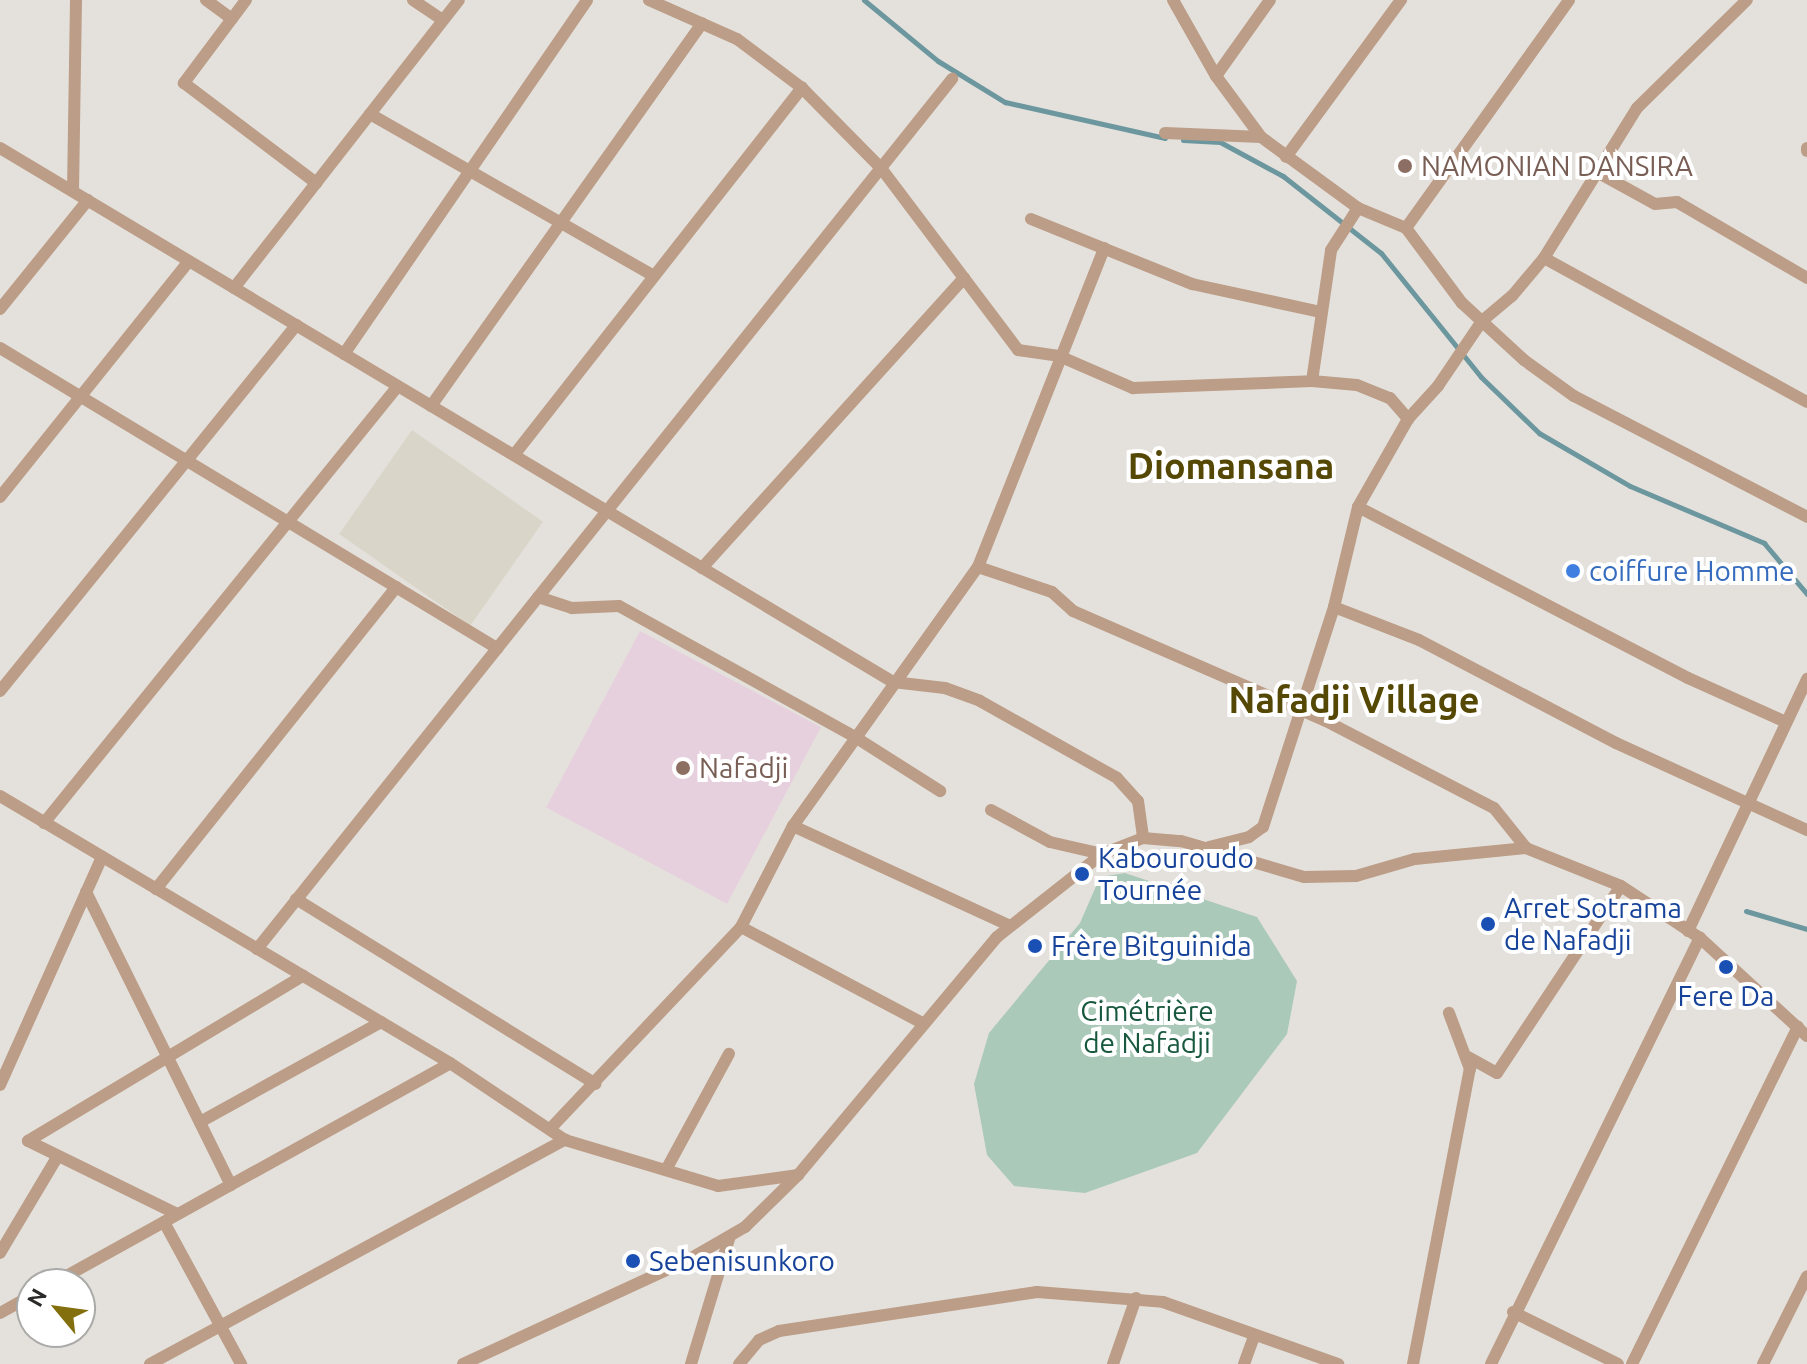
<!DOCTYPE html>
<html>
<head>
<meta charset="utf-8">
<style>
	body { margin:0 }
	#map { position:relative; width:1807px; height:1364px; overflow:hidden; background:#e4e1dc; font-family:Ubuntu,sans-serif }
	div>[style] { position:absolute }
	.built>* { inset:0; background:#dad5c9; transform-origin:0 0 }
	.education>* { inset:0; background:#e7d0dd; transform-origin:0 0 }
	.green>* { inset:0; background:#aac9b9 }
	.stream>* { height:5px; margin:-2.5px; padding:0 2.5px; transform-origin:2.5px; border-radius:2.5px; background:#6c979f }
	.minor>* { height:12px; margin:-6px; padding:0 6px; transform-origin:6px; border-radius:6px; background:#bc9d87 }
	.dots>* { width:22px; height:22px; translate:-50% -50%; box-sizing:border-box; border:4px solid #fff; border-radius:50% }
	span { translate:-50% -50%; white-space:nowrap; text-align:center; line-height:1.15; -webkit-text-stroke:8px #fff; paint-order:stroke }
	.education-label { font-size:28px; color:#785e54 }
	.left { translate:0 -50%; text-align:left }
	.shop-label { font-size:28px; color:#366cbe }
	.transit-label { font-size:28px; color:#164399 }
	.park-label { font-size:28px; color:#17583f }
	.district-label { font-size:36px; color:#554704; font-weight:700 }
	.north { position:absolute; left:16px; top:1268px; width:80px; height:80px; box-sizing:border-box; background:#fff; border:2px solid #aaaaa9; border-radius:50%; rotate:299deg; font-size:22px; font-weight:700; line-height:32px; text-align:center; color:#2b2a28 }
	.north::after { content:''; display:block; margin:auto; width:28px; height:36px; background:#846f0e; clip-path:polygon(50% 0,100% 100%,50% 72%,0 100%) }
</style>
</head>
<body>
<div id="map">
	<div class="built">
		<i style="left:412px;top:430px;width:160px;height:127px;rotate:35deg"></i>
	</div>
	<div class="education">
		<i style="left:640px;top:631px;width:205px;height:200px;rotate:28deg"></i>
	</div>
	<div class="green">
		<i style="clip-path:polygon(1125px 873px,1257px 917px,1297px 981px,1287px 1034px,1197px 1153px,1085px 1193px,1014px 1186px,987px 1155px,974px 1084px,989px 1033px,1080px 923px,1100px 877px)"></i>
	</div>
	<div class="stream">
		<i style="left:864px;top:0;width:96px;rotate:39.5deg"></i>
		<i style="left:938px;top:61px;width:79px;rotate:31.5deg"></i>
		<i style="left:1005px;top:102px;width:164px;rotate:12.7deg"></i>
		<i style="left:1183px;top:140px;width:37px;rotate:3deg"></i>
		<i style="left:1220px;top:142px;width:72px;rotate:28.4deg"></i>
		<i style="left:1283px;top:176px;width:125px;rotate:38.2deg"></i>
		<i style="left:1381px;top:253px;width:159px;rotate:51.1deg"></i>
		<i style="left:1481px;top:377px;width:81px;rotate:44deg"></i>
		<i style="left:1539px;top:433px;width:105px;rotate:30.2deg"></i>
		<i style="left:1630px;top:486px;width:146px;rotate:23deg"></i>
		<i style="left:1764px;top:543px;width:67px;rotate:49.9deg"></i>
		<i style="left:1746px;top:911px;width:64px;rotate:16.4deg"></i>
	</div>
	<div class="minor">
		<i style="left:206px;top:0;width:32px;rotate:36deg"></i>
		<i style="left:246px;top:0;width:104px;rotate:126.8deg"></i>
		<i style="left:184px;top:83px;width:166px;rotate:37.1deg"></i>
		<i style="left:413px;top:0;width:36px;rotate:34deg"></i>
		<i style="left:649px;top:0;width:96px;rotate:23.9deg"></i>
		<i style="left:737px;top:39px;width:81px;rotate:37deg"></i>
		<i style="left:802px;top:88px;width:112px;rotate:45.4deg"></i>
		<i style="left:881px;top:168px;width:228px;rotate:53deg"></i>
		<i style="left:1018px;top:350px;width:41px;rotate:8.3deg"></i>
		<i style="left:1059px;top:356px;width:81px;rotate:23.4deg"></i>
		<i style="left:1133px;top:388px;width:179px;rotate:-2.2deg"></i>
		<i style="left:1312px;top:381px;width:132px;rotate:-81.7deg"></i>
		<i style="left:1331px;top:250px;width:50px;rotate:-57.3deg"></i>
		<i style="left:1173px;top:0;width:87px;rotate:60.5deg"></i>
		<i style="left:1216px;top:76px;width:76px;rotate:53.6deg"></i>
		<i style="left:1261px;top:137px;width:120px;rotate:36.2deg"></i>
		<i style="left:1358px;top:208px;width:52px;rotate:22.6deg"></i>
		<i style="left:1406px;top:228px;width:94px;rotate:53.3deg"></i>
		<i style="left:1462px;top:303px;width:84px;rotate:42.6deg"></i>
		<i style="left:1524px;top:360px;width:62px;rotate:35.8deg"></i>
		<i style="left:1574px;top:396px;width:263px;rotate:27.4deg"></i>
		<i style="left:1216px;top:76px;width:93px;rotate:-54.6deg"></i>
		<i style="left:370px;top:114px;width:327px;rotate:29.7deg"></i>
		<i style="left:1165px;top:133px;width:96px;rotate:2.4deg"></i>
		<i style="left:0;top:148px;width:1040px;rotate:30.88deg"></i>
		<i style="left:893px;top:682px;width:52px;rotate:6.6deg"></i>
		<i style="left:945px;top:688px;width:37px;rotate:20deg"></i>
		<i style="left:980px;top:701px;width:157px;rotate:29.3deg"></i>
		<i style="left:1117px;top:778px;width:31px;rotate:48deg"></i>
		<i style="left:1138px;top:801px;width:37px;rotate:82deg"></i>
		<i style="left:1807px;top:148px;width:3px;rotate:90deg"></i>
		<i style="left:1286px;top:157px;width:195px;rotate:-53.8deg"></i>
		<i style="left:1595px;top:171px;width:68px;rotate:28.8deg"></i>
		<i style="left:1655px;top:204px;width:22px;rotate:-5deg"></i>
		<i style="left:1677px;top:202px;width:151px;rotate:30.3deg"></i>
		<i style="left:73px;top:191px;width:191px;rotate:-89.1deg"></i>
		<i style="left:1031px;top:219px;width:174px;rotate:22deg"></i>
		<i style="left:1192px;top:284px;width:131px;rotate:12.3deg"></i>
		<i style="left:1406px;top:228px;width:280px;rotate:-54.4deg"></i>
		<i style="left:1544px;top:258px;width:300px;rotate:28.7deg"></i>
		<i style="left:234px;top:288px;width:365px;rotate:-52deg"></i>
		<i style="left:0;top:309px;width:140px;rotate:-51.1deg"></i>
		<i style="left:0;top:348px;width:581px;rotate:31.12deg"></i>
		<i style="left:344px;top:354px;width:429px;rotate:-55.5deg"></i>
		<i style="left:1312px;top:381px;width:45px;rotate:5.1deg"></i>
		<i style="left:1357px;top:385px;width:35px;rotate:22deg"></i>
		<i style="left:1390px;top:398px;width:28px;rotate:49deg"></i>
		<i style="left:431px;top:406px;width:469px;rotate:-54.7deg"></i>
		<i style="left:514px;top:455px;width:467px;rotate:-51.9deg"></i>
		<i style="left:0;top:497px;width:302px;rotate:-51.3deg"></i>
		<i style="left:1358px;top:507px;width:372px;rotate:27.4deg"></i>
		<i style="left:1688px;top:678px;width:107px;rotate:24.2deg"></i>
		<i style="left:978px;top:567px;width:78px;rotate:18.7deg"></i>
		<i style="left:1052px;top:592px;width:28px;rotate:42deg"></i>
		<i style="left:1073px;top:611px;width:274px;rotate:23.5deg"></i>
		<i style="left:1324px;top:720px;width:191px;rotate:27.4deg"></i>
		<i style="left:1494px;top:808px;width:51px;rotate:51.3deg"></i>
		<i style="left:702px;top:568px;width:391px;rotate:-47.9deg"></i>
		<i style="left:538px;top:597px;width:36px;rotate:18deg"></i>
		<i style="left:572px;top:608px;width:47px;rotate:-2.4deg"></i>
		<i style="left:619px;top:606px;width:270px;rotate:29deg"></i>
		<i style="left:855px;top:737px;width:101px;rotate:32.4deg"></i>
		<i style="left:1334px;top:607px;width:91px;rotate:21.2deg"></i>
		<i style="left:1419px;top:640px;width:222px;rotate:27.6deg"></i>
		<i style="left:1616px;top:743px;width:210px;rotate:24.5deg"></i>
		<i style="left:0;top:691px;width:471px;rotate:-51deg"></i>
		<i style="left:0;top:796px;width:523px;rotate:30.68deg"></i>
		<i style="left:450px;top:1063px;width:138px;rotate:33.8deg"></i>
		<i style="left:565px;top:1140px;width:160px;rotate:16.7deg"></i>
		<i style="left:718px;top:1186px;width:81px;rotate:-7.8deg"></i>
		<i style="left:991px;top:810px;width:67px;rotate:28.5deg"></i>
		<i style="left:1050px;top:842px;width:53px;rotate:13deg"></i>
		<i style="left:44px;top:823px;width:562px;rotate:-50.99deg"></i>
		<i style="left:793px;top:826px;width:239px;rotate:24.7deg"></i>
		<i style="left:1209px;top:847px;width:41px;rotate:-14deg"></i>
		<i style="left:1249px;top:837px;width:17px;rotate:-36deg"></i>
		<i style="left:1263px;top:827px;width:231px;rotate:-72.1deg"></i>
		<i style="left:1334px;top:607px;width:103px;rotate:-76.5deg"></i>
		<i style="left:1358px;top:507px;width:101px;rotate:-60.4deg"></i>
		<i style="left:1408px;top:419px;width:45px;rotate:-47.7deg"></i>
		<i style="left:1438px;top:386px;width:78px;rotate:-55.9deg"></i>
		<i style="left:1482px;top:321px;width:39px;rotate:-40deg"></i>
		<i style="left:1512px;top:296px;width:50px;rotate:-49.9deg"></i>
		<i style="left:1544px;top:258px;width:176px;rotate:-58.2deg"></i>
		<i style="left:1637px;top:108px;width:154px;rotate:-44.5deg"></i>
		<i style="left:156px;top:889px;width:386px;rotate:-51.5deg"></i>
		<i style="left:86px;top:892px;width:327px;rotate:63.7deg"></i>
		<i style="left:296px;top:899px;width:352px;rotate:31.7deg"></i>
		<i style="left:741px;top:927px;width:207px;rotate:27.9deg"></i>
		<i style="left:1688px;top:931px;width:279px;rotate:-64.7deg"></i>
		<i style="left:257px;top:949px;width:1114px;rotate:-51.38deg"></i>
		<i style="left:1468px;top:1057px;width:33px;rotate:29deg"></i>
		<i style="left:1497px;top:1073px;width:224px;rotate:-56.5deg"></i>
		<i style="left:0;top:1085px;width:250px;rotate:-65.9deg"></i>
		<i style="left:200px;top:1122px;width:207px;rotate:-28.9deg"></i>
		<i style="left:550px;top:1129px;width:278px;rotate:-46.6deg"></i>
		<i style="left:741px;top:927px;width:114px;rotate:-62.8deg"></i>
		<i style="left:793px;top:826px;width:318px;rotate:-54.5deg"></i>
		<i style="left:978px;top:567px;width:343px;rotate:-68.4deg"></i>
		<i style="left:667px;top:1168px;width:130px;rotate:-61.5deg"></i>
		<i style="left:177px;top:1214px;width:166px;rotate:-153.9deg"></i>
		<i style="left:28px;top:1141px;width:321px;rotate:-31deg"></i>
		<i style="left:164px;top:1222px;width:162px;rotate:61.5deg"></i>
		<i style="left:0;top:1253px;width:109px;rotate:-59.2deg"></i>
		<i style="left:52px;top:1284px;width:455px;rotate:-29deg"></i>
		<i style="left:1513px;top:1312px;width:117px;rotate:26.3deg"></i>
		<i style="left:0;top:1313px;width:37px;rotate:-29deg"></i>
		<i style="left:150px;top:1364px;width:472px;rotate:-28.4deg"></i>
		<i style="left:463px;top:1364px;width:248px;rotate:-24.8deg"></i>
		<i style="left:688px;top:1260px;width:66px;rotate:-30.1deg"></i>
		<i style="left:745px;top:1227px;width:74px;rotate:-44.5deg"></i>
		<i style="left:798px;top:1175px;width:310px;rotate:-50.1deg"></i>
		<i style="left:997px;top:937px;width:134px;rotate:-38.3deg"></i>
		<i style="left:1102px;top:854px;width:44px;rotate:-21.3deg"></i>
		<i style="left:1143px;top:838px;width:38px;rotate:5deg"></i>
		<i style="left:1181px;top:841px;width:128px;rotate:16.3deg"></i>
		<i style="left:1304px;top:877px;width:52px;rotate:-1.1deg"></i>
		<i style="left:1356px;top:876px;width:61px;rotate:-16.1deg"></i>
		<i style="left:1415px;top:859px;width:112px;rotate:-5.7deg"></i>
		<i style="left:1526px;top:848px;width:102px;rotate:21.8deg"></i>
		<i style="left:1621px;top:886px;width:95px;rotate:33.4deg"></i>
		<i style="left:1700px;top:938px;width:145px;rotate:42.5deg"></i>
		<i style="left:691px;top:1364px;width:131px;rotate:-73.1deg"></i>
		<i style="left:739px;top:1364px;width:31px;rotate:-50deg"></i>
		<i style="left:759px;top:1340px;width:22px;rotate:-24deg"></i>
		<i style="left:779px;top:1331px;width:261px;rotate:-8.6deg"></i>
		<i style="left:1037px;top:1292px;width:126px;rotate:4.5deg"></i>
		<i style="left:1163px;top:1302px;width:186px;rotate:19.5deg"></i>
		<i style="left:1113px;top:1364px;width:70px;rotate:-70.8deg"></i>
		<i style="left:1244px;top:1364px;width:29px;rotate:-70deg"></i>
		<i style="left:1413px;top:1364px;width:300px;rotate:-79.1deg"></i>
		<i style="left:1470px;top:1069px;width:60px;rotate:-110.6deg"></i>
		<i style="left:1491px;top:1364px;width:475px;rotate:-63.9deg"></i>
		<i style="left:1632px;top:1364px;width:376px;rotate:-63.8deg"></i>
		<i style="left:1763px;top:1364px;width:98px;rotate:-63.4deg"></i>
	</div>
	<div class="dots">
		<i style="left:1405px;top:166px;background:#8d6e63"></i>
		<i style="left:1573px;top:571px;background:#3f7fe0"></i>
		<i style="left:683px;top:768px;background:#8d6e63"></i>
		<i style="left:1082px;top:874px;background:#1a4fb4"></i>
		<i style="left:1488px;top:924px;background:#1a4fb4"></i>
		<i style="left:1035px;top:946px;background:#1a4fb4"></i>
		<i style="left:1726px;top:967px;background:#1a4fb4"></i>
		<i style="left:633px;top:1261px;background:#1a4fb4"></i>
	</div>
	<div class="education-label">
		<span class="left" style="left:1421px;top:166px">NAMONIAN DANSIRA</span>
		<span class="left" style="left:699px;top:768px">Nafadji</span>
	</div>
	<div class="shop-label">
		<span class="left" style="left:1589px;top:571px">coiffure Homme</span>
	</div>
	<div class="transit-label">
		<span class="left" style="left:1098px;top:874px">Kabouroudo<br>Tournée</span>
		<span class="left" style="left:1504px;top:924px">Arret Sotrama<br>de Nafadji</span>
		<span class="left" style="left:1051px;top:946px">Frère Bitguinida</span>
		<span style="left:1726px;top:996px">Fere Da</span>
		<span class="left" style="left:649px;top:1261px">Sebenisunkoro</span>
	</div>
	<div class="park-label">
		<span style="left:1147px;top:1027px">Cimétrière<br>de Nafadji</span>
	</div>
	<div class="district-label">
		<span style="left:1231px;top:466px">Diomansana</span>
		<span style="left:1354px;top:700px">Nafadji Village</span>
	</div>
	<div class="north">N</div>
</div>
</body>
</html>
